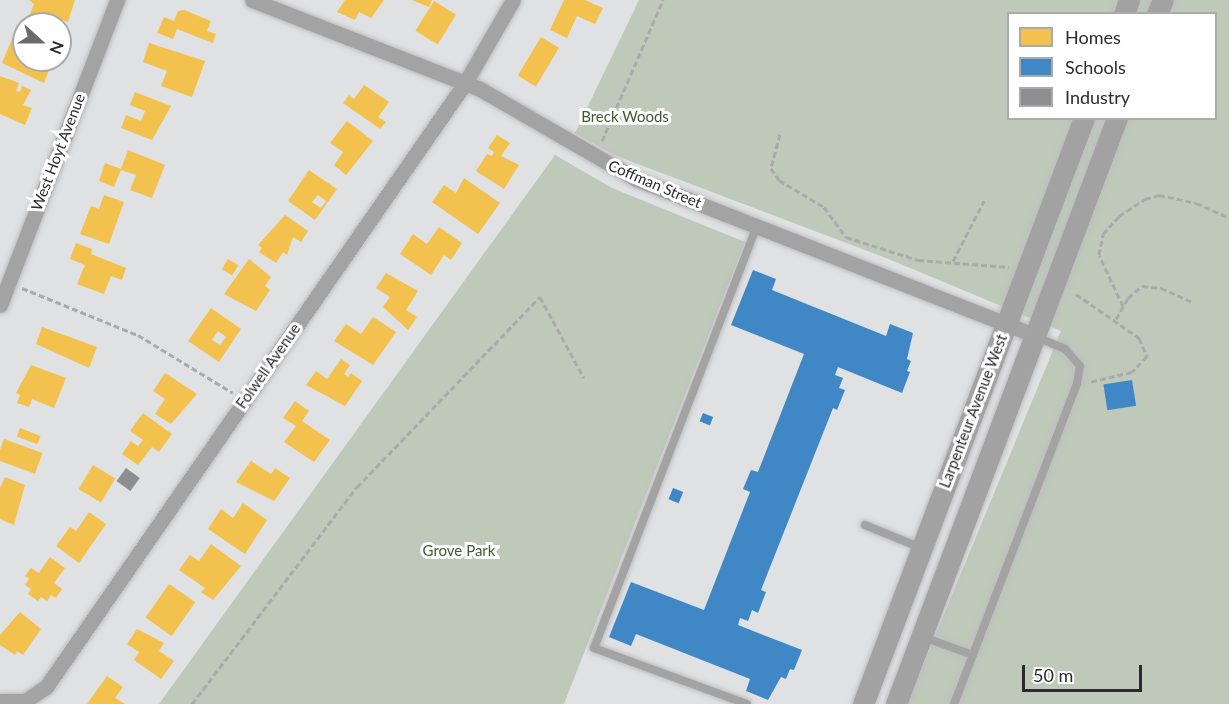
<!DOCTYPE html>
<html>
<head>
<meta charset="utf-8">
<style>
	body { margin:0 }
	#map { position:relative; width:1229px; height:704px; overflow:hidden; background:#e0e1e3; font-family:Lato,sans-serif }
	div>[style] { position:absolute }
	.green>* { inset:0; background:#bec9ba }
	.homes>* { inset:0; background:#f2c14e; transform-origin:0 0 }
	.schools>* { inset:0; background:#3f88c5; transform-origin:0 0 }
	.industry>* { inset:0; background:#8d8d92; transform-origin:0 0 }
	.path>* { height:3px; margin-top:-1.5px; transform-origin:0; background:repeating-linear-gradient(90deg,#a9aaab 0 6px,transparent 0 9px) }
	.roads { filter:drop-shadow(0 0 2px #bdbdbe) drop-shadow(0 0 2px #bdbdbe) }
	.lane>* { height:8px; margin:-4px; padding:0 4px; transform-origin:4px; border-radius:4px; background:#a3a3a3 }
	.street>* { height:15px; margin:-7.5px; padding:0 7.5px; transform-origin:7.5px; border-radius:7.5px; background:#a3a3a3 }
	.secondary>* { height:21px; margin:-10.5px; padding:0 10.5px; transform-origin:10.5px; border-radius:10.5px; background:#a2a2a3 }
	span { translate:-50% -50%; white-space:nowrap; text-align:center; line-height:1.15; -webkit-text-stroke:6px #fff; paint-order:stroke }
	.park-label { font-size:15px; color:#3d5b2c }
	.street-label { font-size:15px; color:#2b2b2d }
	.legend { position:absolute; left:1007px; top:12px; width:210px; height:108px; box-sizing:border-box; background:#fff; border:2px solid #aaaaab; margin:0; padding:8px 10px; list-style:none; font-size:18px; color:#2b2b2d }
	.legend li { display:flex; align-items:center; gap:12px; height:30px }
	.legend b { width:30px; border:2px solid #aaaaab }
	.north { position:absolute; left:12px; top:12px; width:60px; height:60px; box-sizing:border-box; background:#fff; border:2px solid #aaaaab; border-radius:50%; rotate:111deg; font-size:16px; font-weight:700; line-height:24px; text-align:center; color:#2b2b2d }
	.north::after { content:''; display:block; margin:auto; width:21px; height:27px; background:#6a6b6d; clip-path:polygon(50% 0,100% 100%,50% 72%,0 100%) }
	.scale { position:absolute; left:1022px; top:665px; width:120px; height:27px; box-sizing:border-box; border:3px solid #2b2b2d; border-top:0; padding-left:8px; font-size:18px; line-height:21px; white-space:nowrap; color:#2b2b2d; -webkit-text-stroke:4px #fff; paint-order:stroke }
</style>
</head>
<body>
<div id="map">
	<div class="green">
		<i style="clip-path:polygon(evenodd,639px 0,1229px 0,1229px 704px,907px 704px,1061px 331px,886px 258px,614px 155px,575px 133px,639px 0,1008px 14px,1216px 14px,1216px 118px,1008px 118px,1008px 14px)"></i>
		<i style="clip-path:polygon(555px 155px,612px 188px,745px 242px,564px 704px,159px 704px)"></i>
	</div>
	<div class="homes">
		<i style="clip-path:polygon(29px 0,75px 0,68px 22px,55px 17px,52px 24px,27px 22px,34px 4px)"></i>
		<i style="clip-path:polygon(345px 0,384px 0,371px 18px,359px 12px,355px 20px,337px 12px)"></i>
		<i style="clip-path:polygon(412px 0,432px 0,429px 7px)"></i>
		<i style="clip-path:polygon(564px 0,585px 0,603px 8px,595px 24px,577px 16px,567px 38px,550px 30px)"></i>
		<i style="left:434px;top:1px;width:26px;height:35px;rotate:32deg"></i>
		<i style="clip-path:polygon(184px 10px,211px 21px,207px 31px,216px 34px,213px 43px,177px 29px,173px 39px,157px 33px,164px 17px,174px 21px,178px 11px)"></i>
		<i style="clip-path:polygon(16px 29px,24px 32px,24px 60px,51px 65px,44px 83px,2px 63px)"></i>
		<i style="left:541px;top:37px;width:21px;height:45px;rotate:31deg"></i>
		<i style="clip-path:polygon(149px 43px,205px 61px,192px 97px,161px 86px,167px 71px,143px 62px)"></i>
		<i style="clip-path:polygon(0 76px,19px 83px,16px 91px,20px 92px,22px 86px,31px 90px,23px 105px,32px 108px,25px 125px,0 114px)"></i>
		<i style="clip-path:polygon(364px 85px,389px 102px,378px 117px,386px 122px,380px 129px,343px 103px,349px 95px,354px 99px)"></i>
		<i style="clip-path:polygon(135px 92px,171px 106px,152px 140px,121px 128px,126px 115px,141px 121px,145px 111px,130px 105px)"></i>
		<i style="clip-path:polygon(347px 121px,373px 141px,346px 175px,334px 165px,343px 152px,330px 143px)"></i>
		<i style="clip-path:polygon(497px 135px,510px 143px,501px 156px,519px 165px,504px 189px,476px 171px,487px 154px,492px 156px,494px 152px,488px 148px)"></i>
		<i style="clip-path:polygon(128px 150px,165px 165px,152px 198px,130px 190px,136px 175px,121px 170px,114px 187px,99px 181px,105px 163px,121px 169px)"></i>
		<i style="clip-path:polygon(evenodd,309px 170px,337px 189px,315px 220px,288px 201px,309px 170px,318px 195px,326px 201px,321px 208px,312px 202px,318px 195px)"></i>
		<i style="clip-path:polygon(464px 178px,500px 203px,478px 234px,432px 202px,444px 185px,456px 193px)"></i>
		<i style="clip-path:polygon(104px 195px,124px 202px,109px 244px,80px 234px,91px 206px,99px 209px)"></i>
		<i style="clip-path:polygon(285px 215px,308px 231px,301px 242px,293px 237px,287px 255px,283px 252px,276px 263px,259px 252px,262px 248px,258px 245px)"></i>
		<i style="clip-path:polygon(439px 227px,462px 243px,451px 260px,444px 255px,431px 275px,400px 254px,413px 234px,427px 244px)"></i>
		<i style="clip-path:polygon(76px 243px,92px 249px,91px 254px,126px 268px,122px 280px,111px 276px,104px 294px,77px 284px,85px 265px,70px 259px)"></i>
		<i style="left:228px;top:259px;width:12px;height:12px;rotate:31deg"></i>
		<i style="clip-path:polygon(249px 259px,271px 277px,265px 286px,270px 290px,256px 311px,224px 294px)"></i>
		<i style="clip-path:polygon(386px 273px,418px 291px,406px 310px,417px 317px,408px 330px,383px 307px,390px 297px,376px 288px)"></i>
		<i style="clip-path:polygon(evenodd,211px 308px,241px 329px,219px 362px,188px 341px,211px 308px,218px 331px,226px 337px,220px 345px,212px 340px,218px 331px)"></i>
		<i style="clip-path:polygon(373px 317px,396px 332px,373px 365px,334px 341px,346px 324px,361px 334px)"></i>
		<i style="clip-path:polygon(42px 327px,97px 347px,89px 368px,36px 344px)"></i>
		<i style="clip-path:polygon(341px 359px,350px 365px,344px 374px,348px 377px,351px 373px,362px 381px,345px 406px,306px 385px,316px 371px,327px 379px)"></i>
		<i style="clip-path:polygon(31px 365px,66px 378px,54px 408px,32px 399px,29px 407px,17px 403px,20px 395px,16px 393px)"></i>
		<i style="clip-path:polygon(165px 373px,197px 394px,171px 424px,155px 414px,165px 399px,153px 391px)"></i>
		<i style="clip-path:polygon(295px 401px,309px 411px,302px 421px,330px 440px,314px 462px,284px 442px,296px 426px,283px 418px)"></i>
		<i style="clip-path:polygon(143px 413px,172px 434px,159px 452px,152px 447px,138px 465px,122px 454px,131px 441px,138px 446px,143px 440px,130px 431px)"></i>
		<i style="left:20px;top:428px;width:22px;height:9px;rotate:21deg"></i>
		<i style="left:4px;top:439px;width:41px;height:22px;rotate:20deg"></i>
		<i style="clip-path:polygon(251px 461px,271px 474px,275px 468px,290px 478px,274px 501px,236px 482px)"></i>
		<i style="left:93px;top:465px;width:26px;height:28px;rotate:31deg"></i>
		<i style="clip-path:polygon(5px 477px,25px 485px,14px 525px,0 519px,0 488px)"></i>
		<i style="clip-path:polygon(243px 503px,267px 520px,245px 554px,208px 529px,221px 509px,233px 518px)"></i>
		<i style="clip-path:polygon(89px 512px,106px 524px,79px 563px,56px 546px,70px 527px,76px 531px)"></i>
		<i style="clip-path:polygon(211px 544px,241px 566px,213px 600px,201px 592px,205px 588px,179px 570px,190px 555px,199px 561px)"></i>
		<i style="clip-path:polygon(50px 557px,65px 568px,54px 583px,62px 589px,56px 598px,51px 595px,47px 601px,41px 597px,38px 601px,28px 594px,31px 589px,25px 585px,29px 579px,25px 576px,31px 568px,39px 573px)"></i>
		<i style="left:169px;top:584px;width:32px;height:41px;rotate:35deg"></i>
		<i style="clip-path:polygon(20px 612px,41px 629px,23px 655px,17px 651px,15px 655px,0 645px,0 635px)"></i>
		<i style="clip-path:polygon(137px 629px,164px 643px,159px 651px,174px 661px,161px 679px,134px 660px,139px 652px,127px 644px)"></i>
		<i style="clip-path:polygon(107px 676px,123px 687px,115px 698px,125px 704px,87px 704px)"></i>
	</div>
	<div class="schools">
		<i style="clip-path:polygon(753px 270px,776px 279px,772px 290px,886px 336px,890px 324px,913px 333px,907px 359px,911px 361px,907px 371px,910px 372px,902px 393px,838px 367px,835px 375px,843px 378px,839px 388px,845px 390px,837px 410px,833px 408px,761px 590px,766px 592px,758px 613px,752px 610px,748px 621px,740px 618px,738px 625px,802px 650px,794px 670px,790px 669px,786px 679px,781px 677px,768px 700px,746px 691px,750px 679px,636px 634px,631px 646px,609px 637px,631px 582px,704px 610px,750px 492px,743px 489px,751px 470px,758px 472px,804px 354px,731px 325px)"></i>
		<i style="left:1132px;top:380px;width:26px;height:29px;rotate:81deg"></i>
		<i style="left:703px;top:413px;width:11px;height:9px;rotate:22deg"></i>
		<i style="left:673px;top:488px;width:11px;height:12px;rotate:22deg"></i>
	</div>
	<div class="industry">
		<i style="left:126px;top:468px;width:17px;height:16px;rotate:36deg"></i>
	</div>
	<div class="path">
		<i style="left:780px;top:134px;width:35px;rotate:105deg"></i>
		<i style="left:771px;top:168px;width:14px;rotate:56deg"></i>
		<i style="left:779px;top:180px;width:52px;rotate:31deg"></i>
		<i style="left:824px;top:207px;width:37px;rotate:54deg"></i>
		<i style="left:846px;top:237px;width:76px;rotate:17.7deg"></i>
		<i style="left:918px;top:260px;width:91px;rotate:4.4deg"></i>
		<i style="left:602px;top:141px;width:154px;rotate:-66.6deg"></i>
		<i style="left:953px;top:261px;width:68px;rotate:-62.7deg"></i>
		<i style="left:22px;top:288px;width:125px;rotate:22.1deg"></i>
		<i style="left:138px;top:335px;width:111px;rotate:31.4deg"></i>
		<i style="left:1076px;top:294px;width:77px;rotate:34.9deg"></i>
		<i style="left:1139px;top:338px;width:20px;rotate:66deg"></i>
		<i style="left:1147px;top:356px;width:22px;rotate:133deg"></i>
		<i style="left:1132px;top:372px;width:44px;rotate:166.9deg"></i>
		<i style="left:1123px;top:306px;width:56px;rotate:-115.2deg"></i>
		<i style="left:1099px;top:255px;width:21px;rotate:-79deg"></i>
		<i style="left:1103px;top:234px;width:24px;rotate:-48deg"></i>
		<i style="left:1119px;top:216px;width:31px;rotate:-33deg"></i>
		<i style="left:1145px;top:199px;width:15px;rotate:-16deg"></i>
		<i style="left:1159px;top:195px;width:38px;rotate:12deg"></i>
		<i style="left:1196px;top:203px;width:36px;rotate:24deg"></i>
		<i style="left:1116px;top:319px;width:24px;rotate:-60deg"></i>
		<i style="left:1128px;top:298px;width:18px;rotate:-41deg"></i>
		<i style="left:1142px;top:286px;width:19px;rotate:6deg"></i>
		<i style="left:1161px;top:288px;width:35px;rotate:24deg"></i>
		<i style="left:192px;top:704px;width:273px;rotate:-52.8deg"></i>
		<i style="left:357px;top:487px;width:264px;rotate:-46.1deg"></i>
		<i style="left:540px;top:297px;width:92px;rotate:61.5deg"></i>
	</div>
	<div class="roads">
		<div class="lane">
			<i style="left:865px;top:525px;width:58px;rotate:22.2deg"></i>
			<i style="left:923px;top:637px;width:53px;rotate:19.8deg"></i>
			<i style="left:747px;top:704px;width:163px;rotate:-159.9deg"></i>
			<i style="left:594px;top:648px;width:453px;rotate:-68.9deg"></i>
			<i style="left:954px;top:704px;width:343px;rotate:-69deg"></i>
			<i style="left:1077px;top:384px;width:18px;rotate:-81deg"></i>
			<i style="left:1080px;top:366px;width:23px;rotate:-131deg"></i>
			<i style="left:1065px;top:349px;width:33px;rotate:-157deg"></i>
		</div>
		<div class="street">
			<i style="left:252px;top:0;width:245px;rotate:21.3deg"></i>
			<i style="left:480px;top:89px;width:180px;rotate:30deg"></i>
			<i style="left:636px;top:179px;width:427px;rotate:21.4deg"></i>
			<i style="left:0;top:305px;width:327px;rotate:-69deg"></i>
			<i style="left:0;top:701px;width:25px"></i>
			<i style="left:25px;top:701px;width:25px;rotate:-34deg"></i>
			<i style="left:46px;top:687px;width:735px;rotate:-55.25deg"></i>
			<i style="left:465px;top:83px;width:96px;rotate:-60deg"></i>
		</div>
		<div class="secondary">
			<i style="left:1124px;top:14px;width:15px;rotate:-70deg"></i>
			<i style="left:1157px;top:14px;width:15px;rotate:-67deg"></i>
			<i style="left:863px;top:704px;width:626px;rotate:-69.34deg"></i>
			<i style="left:896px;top:704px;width:626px;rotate:-69.34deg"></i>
		</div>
	</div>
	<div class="park-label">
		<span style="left:625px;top:117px">Breck Woods</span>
		<span style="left:459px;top:551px">Grove Park</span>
	</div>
	<div class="street-label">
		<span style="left:58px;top:152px;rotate:-69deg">West Hoyt Avenue</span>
		<span style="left:655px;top:184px;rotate:23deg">Coffman Street</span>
		<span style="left:268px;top:366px;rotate:-55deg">Folwell Avenue</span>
		<span style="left:973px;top:411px;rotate:-69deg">Larpenteur Avenue West</span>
	</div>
	<ul class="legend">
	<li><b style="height:16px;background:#f2c14e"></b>Homes</li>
	<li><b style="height:16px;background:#3f88c5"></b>Schools</li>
	<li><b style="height:16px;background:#8d8d92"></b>Industry</li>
	</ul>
	<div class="north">N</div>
	<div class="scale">50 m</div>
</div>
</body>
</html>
